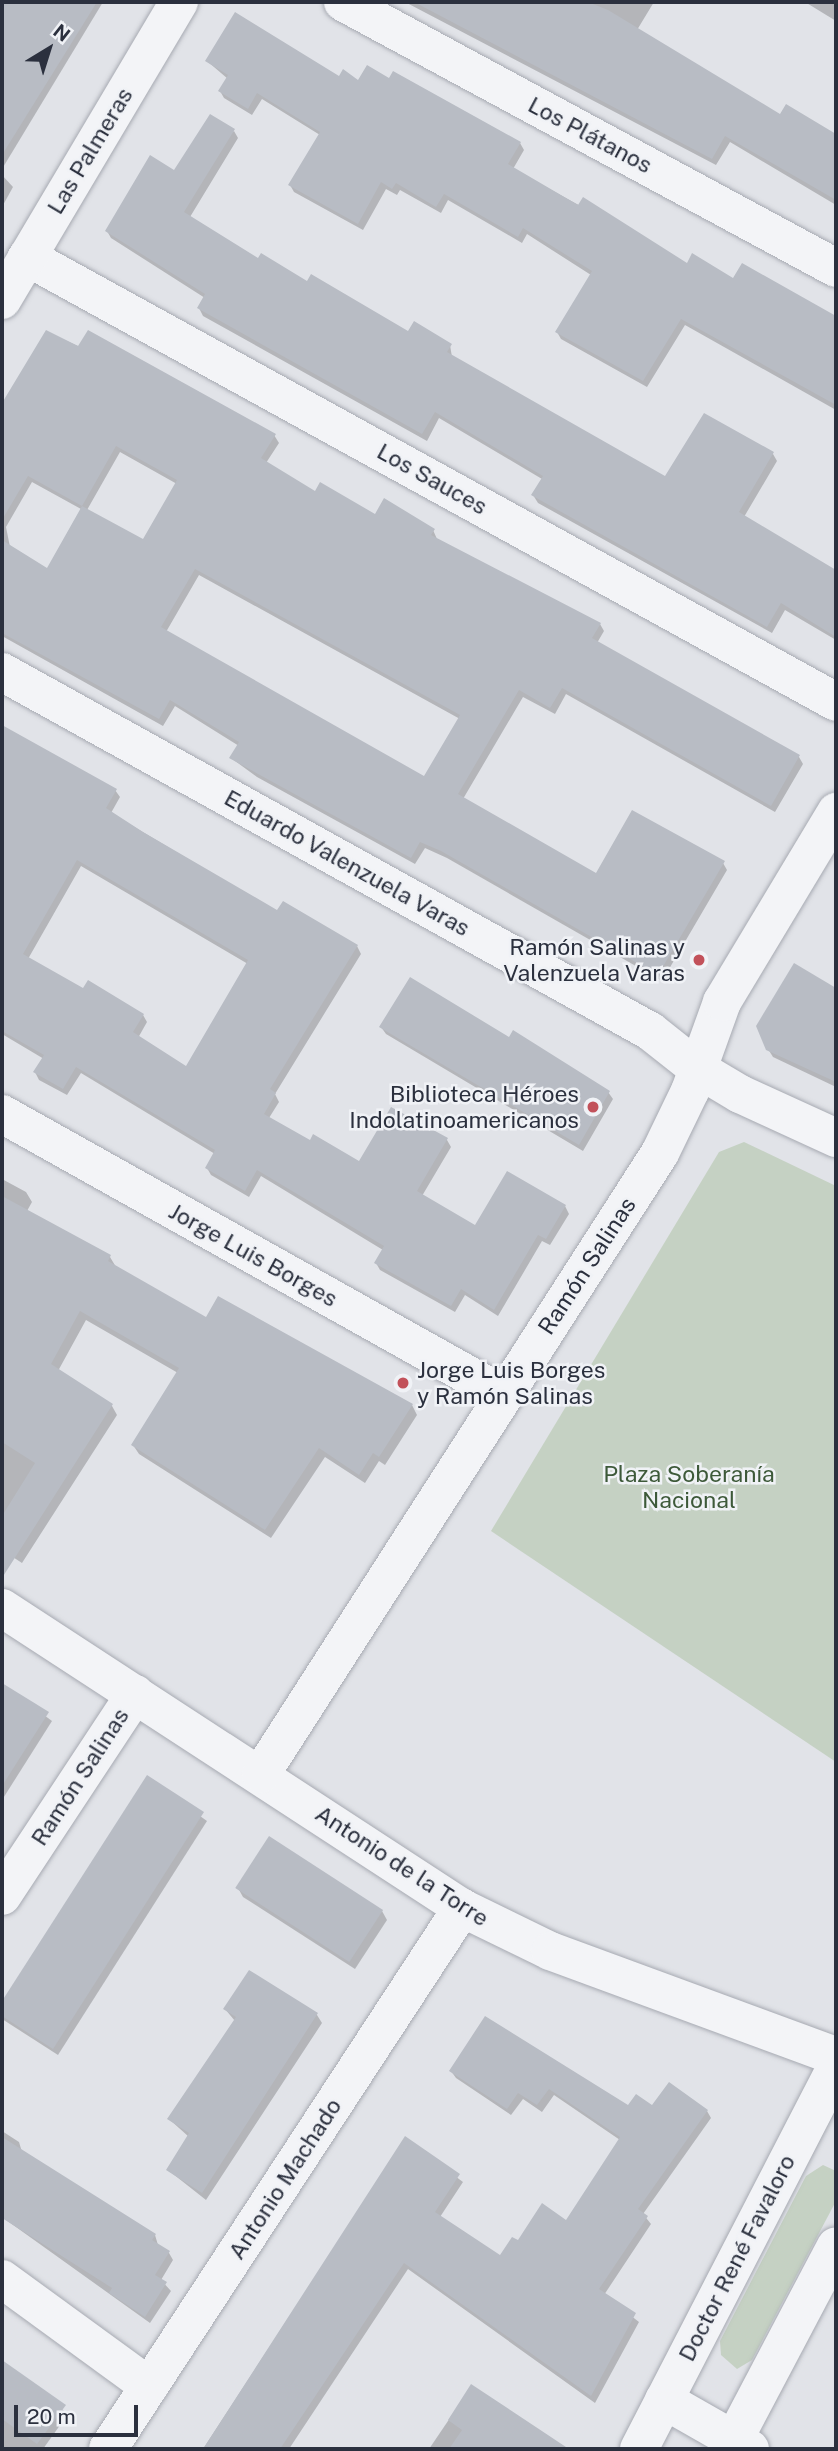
<!DOCTYPE html>
<html>
<head>
<meta charset="utf-8">
<style>
	body { margin:0 }
	#map { position:relative; width:838px; height:2451px; overflow:hidden; background:#e1e3e8; font-family:"Public Sans",sans-serif }
	div>[style] { position:absolute }
	.green>* { inset:0; background:#c5d1c3 }
	.shadow>* { inset:0; background:#0003 }
	.building>* { inset:0; background:#b8bcc4; transform-origin:0 0 }
	.roads { filter:drop-shadow(0 0 2px #a7aab2) drop-shadow(0 0 2px #a7aab2) }
	.minor>* { height:38px; margin:-19px; padding:0 19px; transform-origin:19px; border-radius:19px; background:#f3f4f7 }
	.dots>* { width:19px; height:19px; translate:-50% -50%; box-sizing:border-box; border:4px solid #f0f2f6; border-radius:50% }
	span { translate:-50% -50%; white-space:nowrap; text-align:center; line-height:1.15; -webkit-text-stroke:5px #f0f2f6; paint-order:stroke }
	.street-label { font-size:23px; color:#2b303e }
	.poi-label { font-size:23px; color:#2b303e }
	.right { translate:-100% -50%; text-align:right }
	.left { translate:0 -50%; text-align:left }
	.park-label { font-size:23px; color:#3d5939 }
	.frame { position:absolute; inset:0; border:4px solid #2b303e; pointer-events:none }
	.north { position:absolute; left:14px; top:14px; width:70px; height:70px; -webkit-text-stroke:5px #f0f2f6; paint-order:stroke; rotate:38deg; font-size:19px; font-weight:700; line-height:28px; text-align:center; color:#2b303e }
	.north::after { content:''; display:block; margin:auto; width:24px; height:32px; background:#2b303e; clip-path:polygon(50% 0,100% 100%,50% 72%,0 100%) }
	.scale { position:absolute; left:14px; top:2405px; width:124px; height:32px; box-sizing:border-box; border:4px solid #2b303e; border-top:0; padding-left:9px; font-size:21px; line-height:24px; white-space:nowrap; color:#2b303e; -webkit-text-stroke:5px #f0f2f6; paint-order:stroke }
</style>
</head>
<body>
<div id="map">
	<div class="green">
		<i style="clip-path:polygon(744px 1142px,836px 1186px,836px 1762px,491px 1531px,719px 1152px)"></i>
		<i style="clip-path:polygon(823px 2165px,836px 2171px,836px 2201px,752px 2360px,737px 2369px,721px 2355px,720px 2341px,806px 2176px)"></i>
	</div>
	<div class="shadow">
		<i style="clip-path:polygon(2px 2px,103px 2px,2px 169px)"></i>
		<i style="clip-path:polygon(405px 2px,654px 2px,637px 30px,781px 117px,787px 107px,836px 136px,836px 205px,730px 142px,716px 165px)"></i>
		<i style="clip-path:polygon(805px 2px,836px 2px,836px 21px)"></i>
		<i style="clip-path:polygon(207px 61px,359px 82px,390px 81px,520px 143px,524px 150px,513px 169px,688px 265px,734px 280px,742px 266px,836px 318px,836px 410px,685px 325px,647px 387px,561px 339px,557px 332px,591px 275px,527px 234px,522px 243px,448px 200px,441px 213px,400px 190px,397px 195px,386px 189px,363px 230px,294px 192px,290px 185px,320px 135px,262px 99px,252px 115px,224px 98px,220px 91px,228px 79px)"></i>
		<i style="clip-path:polygon(234px 131px,238px 138px,190px 217px,258px 260px,408px 333px,450px 345px,452px 357px,665px 479px,773px 454px,777px 461px,744px 517px,836px 572px,836px 640px,785px 610px,772px 633px,538px 503px,533px 495px,542px 479px,439px 418px,427px 441px,203px 316px,199px 308px,205px 298px,111px 238px,107px 231px,174px 173px)"></i>
		<i style="clip-path:polygon(2px 175px,13px 187px,2px 207px)"></i>
		<i style="clip-path:polygon(evenodd,47px 332px,274px 435px,279px 443px,266px 463px,316px 493px,375px 516px,433px 530px,437px 539px,600px 624px,604px 631px,597px 643px,799px 757px,803px 764px,775px 812px,566px 694px,555px 714px,523px 697px,463px 799px,597px 875px,723px 863px,727px 870px,662px 981px,447px 858px,425px 848px,415px 864px,257px 777px,231px 758px,239px 746px,175px 706px,163px 726px,2px 636px,2px 407px,47px 332px,120px 452px,177px 484px,143px 542px,87px 510px,120px 452px,47px 332px,32px 482px,81px 509px,47px 570px,10px 547px,6px 527px,32px 482px,47px 332px,199px 575px,460px 719px,425px 779px,166px 632px,199px 575px)"></i>
		<i style="clip-path:polygon(evenodd,2px 727px,115px 790px,120px 797px,111px 813px,278px 913px,357px 946px,361px 954px,275px 1094px,279px 1102px,269px 1118px,310px 1143px,360px 1163px,392px 1109px,447px 1140px,451px 1147px,422px 1196px,476px 1227px,565px 1206px,569px 1214px,550px 1245px,542px 1241px,498px 1316px,465px 1295px,455px 1312px,380px 1270px,376px 1263px,383px 1250px,261px 1176px,249px 1197px,211px 1175px,207px 1168px,215px 1154px,81px 1073px,67px 1095px,39px 1080px,35px 1072px,44px 1059px,2px 1034px,2px 727px,81px 866px,248px 964px,187px 1069px,138px 1038px,147px 1022px,143px 1015px,83px 990px,28px 959px,81px 866px)"></i>
		<i style="clip-path:polygon(795px 965px,836px 990px,836px 1087px,773px 1057px,768px 1049px)"></i>
		<i style="clip-path:polygon(381px 1027px,510px 1040px,514px 1033px,608px 1092px,613px 1099px,583px 1151px,386px 1034px)"></i>
		<i style="clip-path:polygon(2px 1179px,26px 1192px,32px 1202px,27px 1211px,110px 1257px,116px 1267px,207px 1320px,412px 1405px,417px 1415px,385px 1465px,379px 1461px,365px 1483px,325px 1457px,271px 1538px,139px 1454px,133px 1445px,178px 1373px,86px 1320px,58px 1371px,112px 1406px,117px 1415px,22px 1563px,2px 1550px)"></i>
		<i style="clip-path:polygon(9px 1689px,52px 1721px,2px 1800px,2px 1700px)"></i>
		<i style="clip-path:polygon(147px 1778px,207px 1821px,58px 2055px,2px 2019px,2px 2005px)"></i>
		<i style="clip-path:polygon(238px 1888px,382px 1911px,387px 1920px,355px 1969px,243px 1897px)"></i>
		<i style="clip-path:polygon(249px 1972px,317px 2015px,322px 2023px,206px 2200px,168px 2170px,189px 2137px,169px 2119px,235px 2021px,225px 2009px)"></i>
		<i style="clip-path:polygon(486px 2018px,628px 2107px,707px 2111px,711px 2118px,643px 2214px,651px 2224px,604px 2295px,639px 2322px,595px 2403px,408px 2269px,289px 2449px,203px 2449px,405px 2139px,463px 2182px,440px 2217px,500px 2257px,518px 2243px,567px 2222px,620px 2140px,554px 2095px,542px 2112px,523px 2099px,511px 2115px,456px 2078px,451px 2071px)"></i>
		<i style="clip-path:polygon(2px 2131px,19px 2142px,22px 2152px,155px 2235px,158px 2245px,169px 2253px,173px 2260px,161px 2280px,171px 2291px,150px 2323px,2px 2217px)"></i>
		<i style="clip-path:polygon(2px 2361px,68px 2414px,43px 2449px,2px 2449px)"></i>
		<i style="clip-path:polygon(471px 2387px,563px 2448px,564px 2449px,429px 2449px)"></i>
	</div>
	<div class="building">
		<i style="clip-path:polygon(2px 2px,97px 2px,2px 155px)"></i>
		<i style="clip-path:polygon(414px 2px,588px 2px,608px 10px,780px 114px,786px 104px,836px 134px,836px 200px,725px 136px,712px 159px)"></i>
		<i style="clip-path:polygon(235px 12px,339px 76px,343px 69px,358px 80px,367px 65px,389px 78px,393px 71px,521px 142px,508px 164px,578px 205px,583px 197px,687px 263px,692px 253px,733px 278px,742px 263px,836px 316px,836px 405px,681px 319px,643px 381px,555px 332px,592px 271px,523px 228px,518px 237px,444px 194px,436px 207px,396px 183px,392px 189px,381px 182px,358px 224px,288px 185px,320px 132px,257px 93px,248px 109px,218px 91px,228px 75px,205px 61px)"></i>
		<i style="clip-path:polygon(210px 114px,235px 129px,184px 212px,258px 258px,261px 253px,307px 281px,311px 274px,408px 331px,414px 321px,452px 344px,447px 352px,665px 476px,704px 413px,774px 452px,739px 512px,836px 570px,836px 637px,781px 603px,767px 627px,531px 495px,543px 476px,435px 412px,422px 434px,197px 308px,205px 294px,105px 231px,150px 155px,174px 170px)"></i>
		<i style="clip-path:polygon(evenodd,46px 330px,78px 346px,88px 330px,276px 434px,261px 458px,315px 491px,320px 482px,375px 514px,384px 498px,435px 529px,431px 535px,601px 623px,592px 638px,800px 755px,771px 806px,562px 688px,550px 708px,519px 690px,458px 794px,596px 873px,632px 810px,725px 861px,658px 975px,441px 851px,420px 842px,411px 858px,251px 770px,229px 758px,239px 742px,170px 700px,159px 719px,2px 633px,2px 540px,47px 568px,82px 506px,28px 476px,2px 520px,2px 403px,46px 330px,116px 446px,177px 480px,143px 539px,82px 506px,116px 446px,46px 330px,195px 569px,460px 715px,424px 776px,161px 627px,195px 569px)"></i>
		<i style="clip-path:polygon(evenodd,2px 725px,117px 789px,106px 808px,143px 832px,277px 910px,283px 901px,358px 945px,270px 1089px,276px 1093px,264px 1114px,310px 1140px,313px 1134px,359px 1161px,391px 1107px,448px 1138px,417px 1191px,475px 1225px,507px 1171px,566px 1205px,546px 1239px,538px 1235px,494px 1310px,461px 1289px,451px 1306px,374px 1263px,384px 1246px,257px 1170px,245px 1191px,205px 1168px,215px 1150px,76px 1067px,63px 1089px,33px 1072px,44px 1055px,2px 1031px,2px 725px,77px 860px,248px 960px,186px 1066px,133px 1032px,144px 1014px,88px 980px,83px 988px,23px 954px,77px 860px)"></i>
		<i style="clip-path:polygon(794px 963px,836px 988px,836px 1082px,766px 1050px,756px 1026px)"></i>
		<i style="clip-path:polygon(410px 977px,509px 1037px,513px 1030px,610px 1091px,579px 1145px,379px 1027px)"></i>
		<i style="clip-path:polygon(2px 1196px,111px 1255px,108px 1261px,206px 1317px,218px 1296px,413px 1404px,379px 1457px,373px 1453px,359px 1475px,319px 1448px,265px 1530px,131px 1445px,179px 1368px,80px 1311px,51px 1364px,113px 1404px,2px 1578px,2px 1516px,35px 1463px,2px 1442px)"></i>
		<i style="clip-path:polygon(2px 1683px,49px 1712px,2px 1786px)"></i>
		<i style="clip-path:polygon(147px 1775px,204px 1812px,53px 2049px,2px 2016px,2px 2001px)"></i>
		<i style="left:269px;top:1836px;width:136px;height:62px;rotate:33deg"></i>
		<i style="clip-path:polygon(249px 1970px,318px 2013px,202px 2193px,166px 2170px,189px 2133px,167px 2119px,236px 2017px,223px 2009px)"></i>
		<i style="clip-path:polygon(485px 2016px,628px 2105px,636px 2094px,652px 2105px,669px 2082px,708px 2110px,638px 2209px,648px 2216px,599px 2289px,636px 2313px,591px 2396px,404px 2263px,280px 2449px,203px 2449px,405px 2136px,460px 2174px,435px 2212px,500px 2255px,512px 2237px,518px 2240px,542px 2203px,566px 2220px,620px 2137px,549px 2089px,537px 2105px,518px 2093px,507px 2109px,449px 2071px)"></i>
		<i style="clip-path:polygon(2px 2137px,156px 2234px,152px 2240px,170px 2251px,155px 2275px,167px 2282px,145px 2317px,109px 2293px,112px 2288px,2px 2218px)"></i>
		<i style="clip-path:polygon(2px 2360px,66px 2405px,37px 2444px,2px 2419px)"></i>
		<i style="clip-path:polygon(471px 2384px,569px 2449px,449px 2449px,462px 2430px,448px 2420px)"></i>
	</div>
	<div class="roads">
		<div class="minor">
			<i style="left:343px;top:2px;width:560px;rotate:28.35deg"></i>
			<i style="left:27px;top:257px;width:923px;rotate:28.81deg"></i>
			<i style="left:2px;top:300px;width:347px;rotate:-59.3deg"></i>
			<i style="left:2px;top:672px;width:741px;rotate:28.99deg"></i>
			<i style="left:650px;top:1031px;width:61px;rotate:38.4deg"></i>
			<i style="left:698px;top:1069px;width:49px;rotate:30.8deg"></i>
			<i style="left:740px;top:1094px;width:106px;rotate:24.6deg"></i>
			<i style="left:2px;top:1114px;width:575px;rotate:29.24deg"></i>
			<i style="left:2px;top:1608px;width:549px;rotate:33.11deg"></i>
			<i style="left:462px;top:1908px;width:98px;rotate:26deg"></i>
			<i style="left:550px;top:1951px;width:305px;rotate:20.2deg"></i>
			<i style="left:261px;top:1774px;width:738px;rotate:-57.28deg"></i>
			<i style="left:660px;top:1153px;width:69px;rotate:-64.2deg"></i>
			<i style="left:690px;top:1091px;width:95px;rotate:-70.2deg"></i>
			<i style="left:722px;top:1002px;width:222px;rotate:-59deg"></i>
			<i style="left:2px;top:1896px;width:242px;rotate:-56.6deg"></i>
			<i style="left:2px;top:2279px;width:182px;rotate:36.1deg"></i>
			<i style="left:664px;top:2400px;width:99px;rotate:29.7deg"></i>
			<i style="left:108px;top:2449px;width:647px;rotate:-56.8deg"></i>
			<i style="left:639px;top:2449px;width:430px;rotate:-62.7deg"></i>
			<i style="left:729px;top:2449px;width:229px;rotate:-62.2deg"></i>
		</div>
	</div>
	<div class="dots">
		<i style="left:699px;top:960px;background:#c2515a"></i>
		<i style="left:593px;top:1107px;background:#c2515a"></i>
		<i style="left:403px;top:1383px;background:#c2515a"></i>
	</div>
	<div class="street-label">
		<span style="left:590px;top:135px;rotate:28deg">Los Plátanos</span>
		<span style="left:90px;top:151px;rotate:-59deg">Las Palmeras</span>
		<span style="left:432px;top:479px;rotate:29deg">Los Sauces</span>
		<span style="left:347px;top:863px;rotate:29deg">Eduardo Valenzuela Varas</span>
		<span style="left:253px;top:1255px;rotate:29deg">Jorge Luis Borges</span>
		<span style="left:587px;top:1266px;rotate:-57deg">Ramón Salinas</span>
		<span style="left:80px;top:1777px;rotate:-57deg">Ramón Salinas</span>
		<span style="left:402px;top:1866px;rotate:33deg">Antonio de la Torre</span>
		<span style="left:285px;top:2179px;rotate:-57deg">Antonio Machado</span>
		<span style="left:737px;top:2258px;rotate:-63deg">Doctor René Favaloro</span>
	</div>
	<div class="poi-label">
		<span class="right" style="left:685px;top:960px">Ramón Salinas y<br>Valenzuela Varas</span>
		<span class="right" style="left:579px;top:1107px">Biblioteca Héroes<br>Indolatinoamericanos</span>
		<span class="left" style="left:417px;top:1383px">Jorge Luis Borges<br>y Ramón Salinas</span>
	</div>
	<div class="park-label">
		<span style="left:689px;top:1487px">Plaza Soberanía<br>Nacional</span>
	</div>
	<div class="frame"></div>
	<div class="north">N</div>
	<div class="scale">20 m</div>
</div>
</body>
</html>
